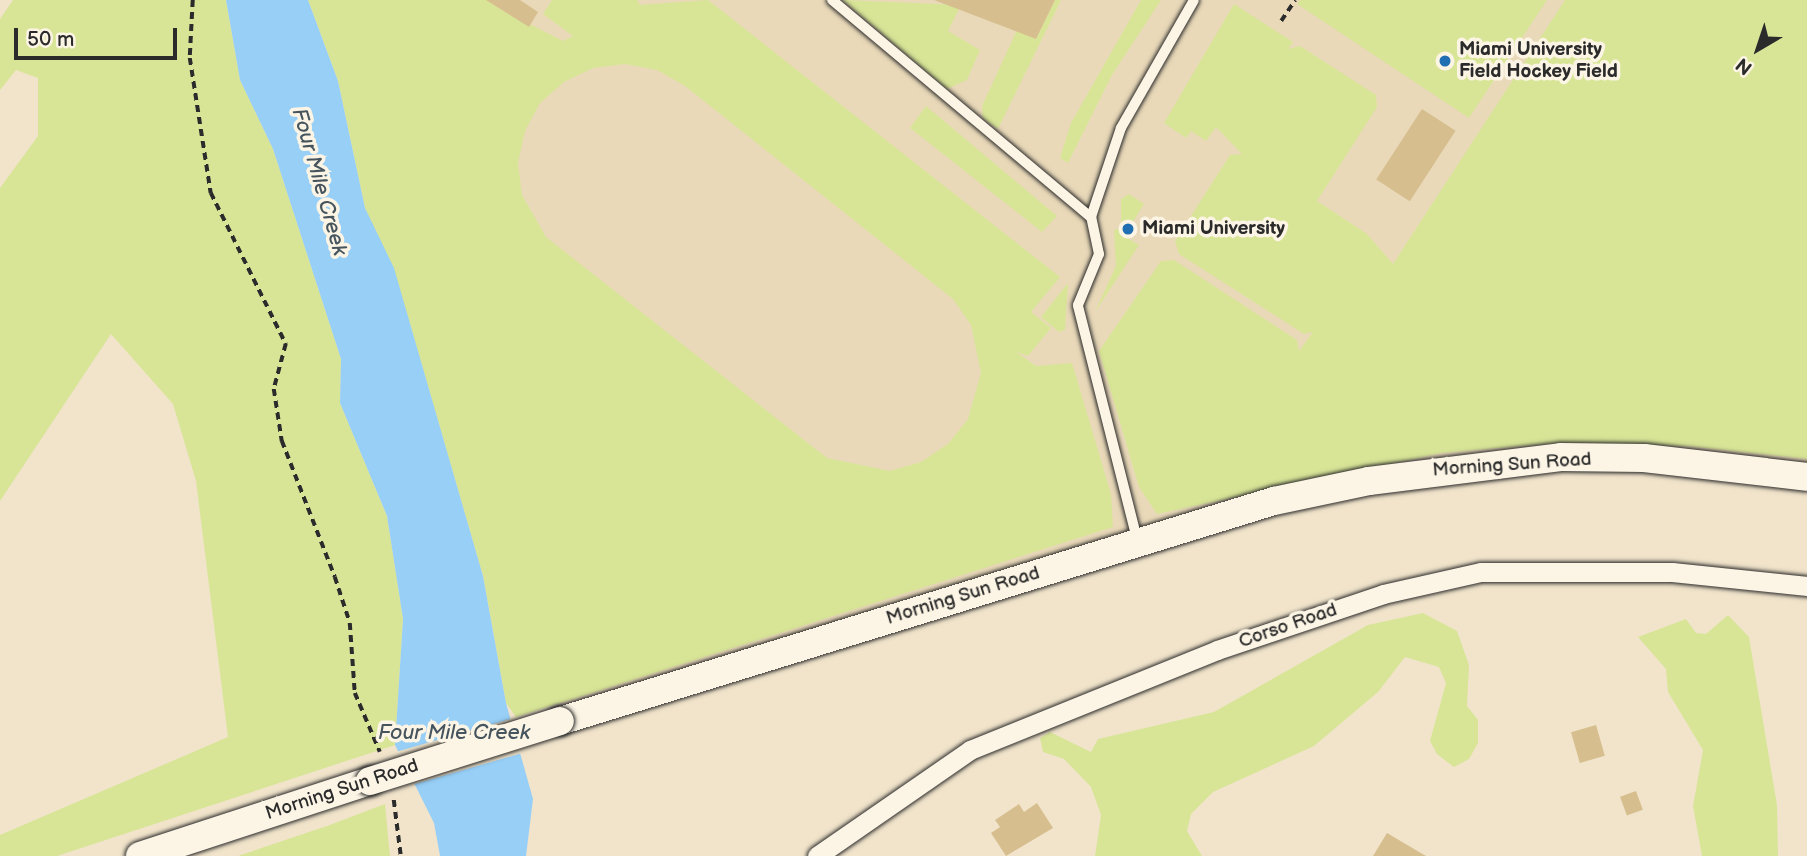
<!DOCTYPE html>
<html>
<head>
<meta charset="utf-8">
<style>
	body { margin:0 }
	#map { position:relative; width:1807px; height:856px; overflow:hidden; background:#f1e4cb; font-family:"Balsamiq Sans",sans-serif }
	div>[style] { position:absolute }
	.built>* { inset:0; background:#e9d9b9 }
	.green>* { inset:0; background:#d8e597 }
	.water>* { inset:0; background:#97cff6 }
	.pier>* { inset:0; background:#f1e4cb; transform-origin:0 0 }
	.building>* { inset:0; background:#d7be8e; transform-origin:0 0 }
	.path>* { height:3.5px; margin-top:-1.75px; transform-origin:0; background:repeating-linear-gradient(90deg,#2b2b2b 0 7px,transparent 0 12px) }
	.roads { filter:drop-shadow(0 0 2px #2b2b2b) drop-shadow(0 0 2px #2b2b2b) }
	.lane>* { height:10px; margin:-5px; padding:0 5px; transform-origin:5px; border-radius:5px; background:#fcf5e5 }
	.street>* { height:19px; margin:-9.5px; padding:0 9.5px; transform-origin:9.5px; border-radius:9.5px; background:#fcf5e5 }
	.secondary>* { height:28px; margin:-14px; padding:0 14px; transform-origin:14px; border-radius:14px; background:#fcf5e5 }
	.bridges { filter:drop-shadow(0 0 2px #2b2b2b) drop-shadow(0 0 2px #2b2b2b) }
	.secondary-bridge>* { height:28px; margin:-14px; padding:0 14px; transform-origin:14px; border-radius:14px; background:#fcf5e5 }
	.dots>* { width:19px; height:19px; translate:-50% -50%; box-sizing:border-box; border:4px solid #fcf5e5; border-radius:50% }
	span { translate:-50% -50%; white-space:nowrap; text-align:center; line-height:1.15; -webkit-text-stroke:7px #fcf5e5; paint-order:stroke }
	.poi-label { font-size:19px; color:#2b2b2b; font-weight:700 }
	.left { translate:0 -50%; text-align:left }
	.street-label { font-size:19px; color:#2b2b2b }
	.water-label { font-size:21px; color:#46545e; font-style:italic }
	.north { position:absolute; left:1723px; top:14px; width:70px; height:70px; -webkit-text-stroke:5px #fcf5e5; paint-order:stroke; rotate:219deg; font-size:19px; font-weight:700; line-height:28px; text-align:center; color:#2b2b2b }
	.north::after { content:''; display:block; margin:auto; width:24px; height:32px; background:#2b2b2b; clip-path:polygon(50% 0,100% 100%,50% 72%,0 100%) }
	.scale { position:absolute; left:14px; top:28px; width:163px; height:32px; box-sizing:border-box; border:4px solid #2b2b2b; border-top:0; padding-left:9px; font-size:21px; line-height:24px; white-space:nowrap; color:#2b2b2b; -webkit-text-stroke:5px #fcf5e5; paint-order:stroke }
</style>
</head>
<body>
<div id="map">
	<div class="built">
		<i style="clip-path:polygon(399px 0,1807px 0,1807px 477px,1644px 458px,1369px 481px,560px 721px)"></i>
	</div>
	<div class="green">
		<i style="clip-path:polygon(13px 0,226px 0,240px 80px,273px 149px,341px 359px,340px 403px,387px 516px,403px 619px,395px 745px,57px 856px,0 856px,0 835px,228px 737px,196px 481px,173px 404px,111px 334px,0 501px,0 188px,38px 136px,38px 78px,16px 70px,0 90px,0 19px)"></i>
		<i style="clip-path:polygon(evenodd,308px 0,505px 0,500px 9px,563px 41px,573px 36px,543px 14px,552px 0,637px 0,640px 5px,708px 0,1060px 277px,1031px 312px,1051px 328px,1028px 356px,1016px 352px,1036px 366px,1072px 363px,1111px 494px,1113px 527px,516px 717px,506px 703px,483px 576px,399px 287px,365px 208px,338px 81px,308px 0,625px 64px,657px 70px,685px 86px,953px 299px,971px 325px,981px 373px,968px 419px,948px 444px,921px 462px,890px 471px,827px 458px,546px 237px,522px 195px,518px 163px,525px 131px,540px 103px,564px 82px,593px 68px,625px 64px)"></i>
		<i style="clip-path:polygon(843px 0,961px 5px,948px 31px,980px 50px,967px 80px,947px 89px)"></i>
		<i style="clip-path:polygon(1055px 0,1061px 0,998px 129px,983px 118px,982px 106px,1017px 30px,1036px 39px)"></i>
		<i style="clip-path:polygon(1141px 0,1161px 0,1112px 75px,1068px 163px,1060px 158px,1071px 123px)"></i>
		<i style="clip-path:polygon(1300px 0,1547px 0,1469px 118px,1297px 4px)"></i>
		<i style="clip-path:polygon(1565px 0,1807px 0,1807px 459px,1687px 446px,1544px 444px,1441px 453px,1157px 514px,1139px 487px,1099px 351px,1161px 261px,1174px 260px,1297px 340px,1299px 351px,1313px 332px,1304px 334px,1179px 254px,1175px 241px,1230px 155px,1242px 154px,1216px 127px,1206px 141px,1191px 131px,1186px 138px,1164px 123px,1234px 4px,1293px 42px,1288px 49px,1300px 46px,1376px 95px,1377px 107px,1317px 201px,1367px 234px,1393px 264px)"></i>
		<i style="clip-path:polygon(926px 106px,1057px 216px,1042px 232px,910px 128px)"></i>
		<i style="clip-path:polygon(1129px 194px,1144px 204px,1124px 236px,1139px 245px,1095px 312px,1116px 266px,1114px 230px,1121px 228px,1121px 199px)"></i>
		<i style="clip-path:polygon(1068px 283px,1065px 330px,1059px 332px,1041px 317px)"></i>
		<i style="clip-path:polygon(1423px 613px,1457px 631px,1469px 665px,1467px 706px,1478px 720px,1478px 743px,1469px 759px,1454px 767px,1437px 754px,1430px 741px,1446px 683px,1439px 667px,1405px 657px,1378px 692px,1314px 746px,1213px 792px,1191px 814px,1187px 831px,1202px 856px,1095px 856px,1101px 815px,1091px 787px,1064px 759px,1043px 752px,1040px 738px,1050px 732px,1091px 752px,1098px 739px,1214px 712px,1368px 625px)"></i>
		<i style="clip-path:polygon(1728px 615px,1749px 637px,1777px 805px,1778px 856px,1702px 856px,1693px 806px,1703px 750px,1668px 692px,1666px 669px,1638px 637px,1686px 619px,1696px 633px,1706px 634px)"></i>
		<i style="clip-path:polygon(385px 804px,390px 856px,238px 856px,327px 826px)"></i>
	</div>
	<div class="water">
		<i style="clip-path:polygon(226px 0,308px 0,338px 81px,365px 208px,394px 268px,483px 576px,506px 703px,533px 799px,526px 856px,440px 856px,434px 823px,395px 745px,403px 619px,387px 516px,340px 403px,341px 359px,273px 149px,240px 80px)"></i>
	</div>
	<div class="pier">
		<i style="left:514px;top:718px;width:36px;height:124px;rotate:74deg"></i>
	</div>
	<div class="building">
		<i style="clip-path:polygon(486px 0,520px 0,538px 12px,529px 27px)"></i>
		<i style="clip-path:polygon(934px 0,1055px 0,1036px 39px)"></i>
		<i style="left:1422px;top:109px;width:40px;height:84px;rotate:33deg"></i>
		<i style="left:1596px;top:725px;width:32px;height:26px;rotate:74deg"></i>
		<i style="left:1636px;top:791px;width:20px;height:17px;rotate:70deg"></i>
		<i style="clip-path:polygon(1037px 803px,1053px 828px,1006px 856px,991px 833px,1000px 827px,995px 820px,1019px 804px,1024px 812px)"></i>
		<i style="clip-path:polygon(1387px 833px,1426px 856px,1373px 856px)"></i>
	</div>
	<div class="path">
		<i style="left:193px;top:0;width:58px;rotate:93deg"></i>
		<i style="left:190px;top:58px;width:137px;rotate:81.2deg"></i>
		<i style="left:211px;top:193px;width:169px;rotate:63.6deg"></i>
		<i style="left:286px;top:344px;width:47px;rotate:104.9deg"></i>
		<i style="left:274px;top:389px;width:53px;rotate:81.3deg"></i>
		<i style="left:282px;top:441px;width:146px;rotate:68.7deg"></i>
		<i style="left:335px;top:577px;width:48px;rotate:71.9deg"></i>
		<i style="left:350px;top:623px;width:70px;rotate:85.9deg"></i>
		<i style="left:355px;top:693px;width:64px;rotate:67deg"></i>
		<i style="left:1281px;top:21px;width:25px;rotate:-56deg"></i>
		<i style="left:394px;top:800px;width:56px;rotate:82.9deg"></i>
	</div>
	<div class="roads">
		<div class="lane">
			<i style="left:832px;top:0;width:338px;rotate:40deg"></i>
			<i style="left:1137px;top:539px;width:241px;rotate:-104.2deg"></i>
			<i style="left:1078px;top:305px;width:55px;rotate:-67.6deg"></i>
			<i style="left:1099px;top:254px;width:38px;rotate:-102deg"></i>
			<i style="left:1091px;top:217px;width:94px;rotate:-71.4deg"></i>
			<i style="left:1121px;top:128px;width:147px;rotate:-60.3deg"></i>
		</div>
		<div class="street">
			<i style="left:817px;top:856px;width:186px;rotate:-34.7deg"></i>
			<i style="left:970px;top:750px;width:266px;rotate:-22deg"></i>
			<i style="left:1217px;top:650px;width:175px;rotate:-18.6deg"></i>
			<i style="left:1383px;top:594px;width:100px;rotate:-12.7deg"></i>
			<i style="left:1481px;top:572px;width:191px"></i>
			<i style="left:1672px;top:572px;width:136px;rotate:5.9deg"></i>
		</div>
		<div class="secondary">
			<i style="left:560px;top:721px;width:747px;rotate:-17.13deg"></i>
			<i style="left:1274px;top:501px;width:97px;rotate:-11.9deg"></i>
			<i style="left:1369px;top:481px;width:193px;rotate:-7.1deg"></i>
			<i style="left:1561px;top:457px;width:83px;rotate:0.7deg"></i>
			<i style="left:1644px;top:458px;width:164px;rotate:6.6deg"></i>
			<i style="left:140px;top:856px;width:242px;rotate:-18.1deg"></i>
		</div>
	</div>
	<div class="bridges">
		<div class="secondary-bridge">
			<i style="left:370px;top:781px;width:199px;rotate:-17.5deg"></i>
		</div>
	</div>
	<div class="dots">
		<i style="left:1445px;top:61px;background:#1f6fb2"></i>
		<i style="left:1128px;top:229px;background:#1f6fb2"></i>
	</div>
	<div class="poi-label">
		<span class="left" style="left:1459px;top:61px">Miami University<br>Field Hockey Field</span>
		<span class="left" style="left:1142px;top:229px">Miami University</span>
	</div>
	<div class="street-label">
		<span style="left:1512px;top:465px;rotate:-4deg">Morning Sun Road</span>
		<span style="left:963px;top:596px;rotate:-17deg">Morning Sun Road</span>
		<span style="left:1288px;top:626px;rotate:-19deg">Corso Road</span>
		<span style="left:342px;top:790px;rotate:-18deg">Morning Sun Road</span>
	</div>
	<div class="water-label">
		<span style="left:319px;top:182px;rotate:74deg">Four Mile Creek</span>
		<span style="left:454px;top:733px">Four Mile Creek</span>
	</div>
	<div class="north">N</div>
	<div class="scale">50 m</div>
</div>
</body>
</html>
